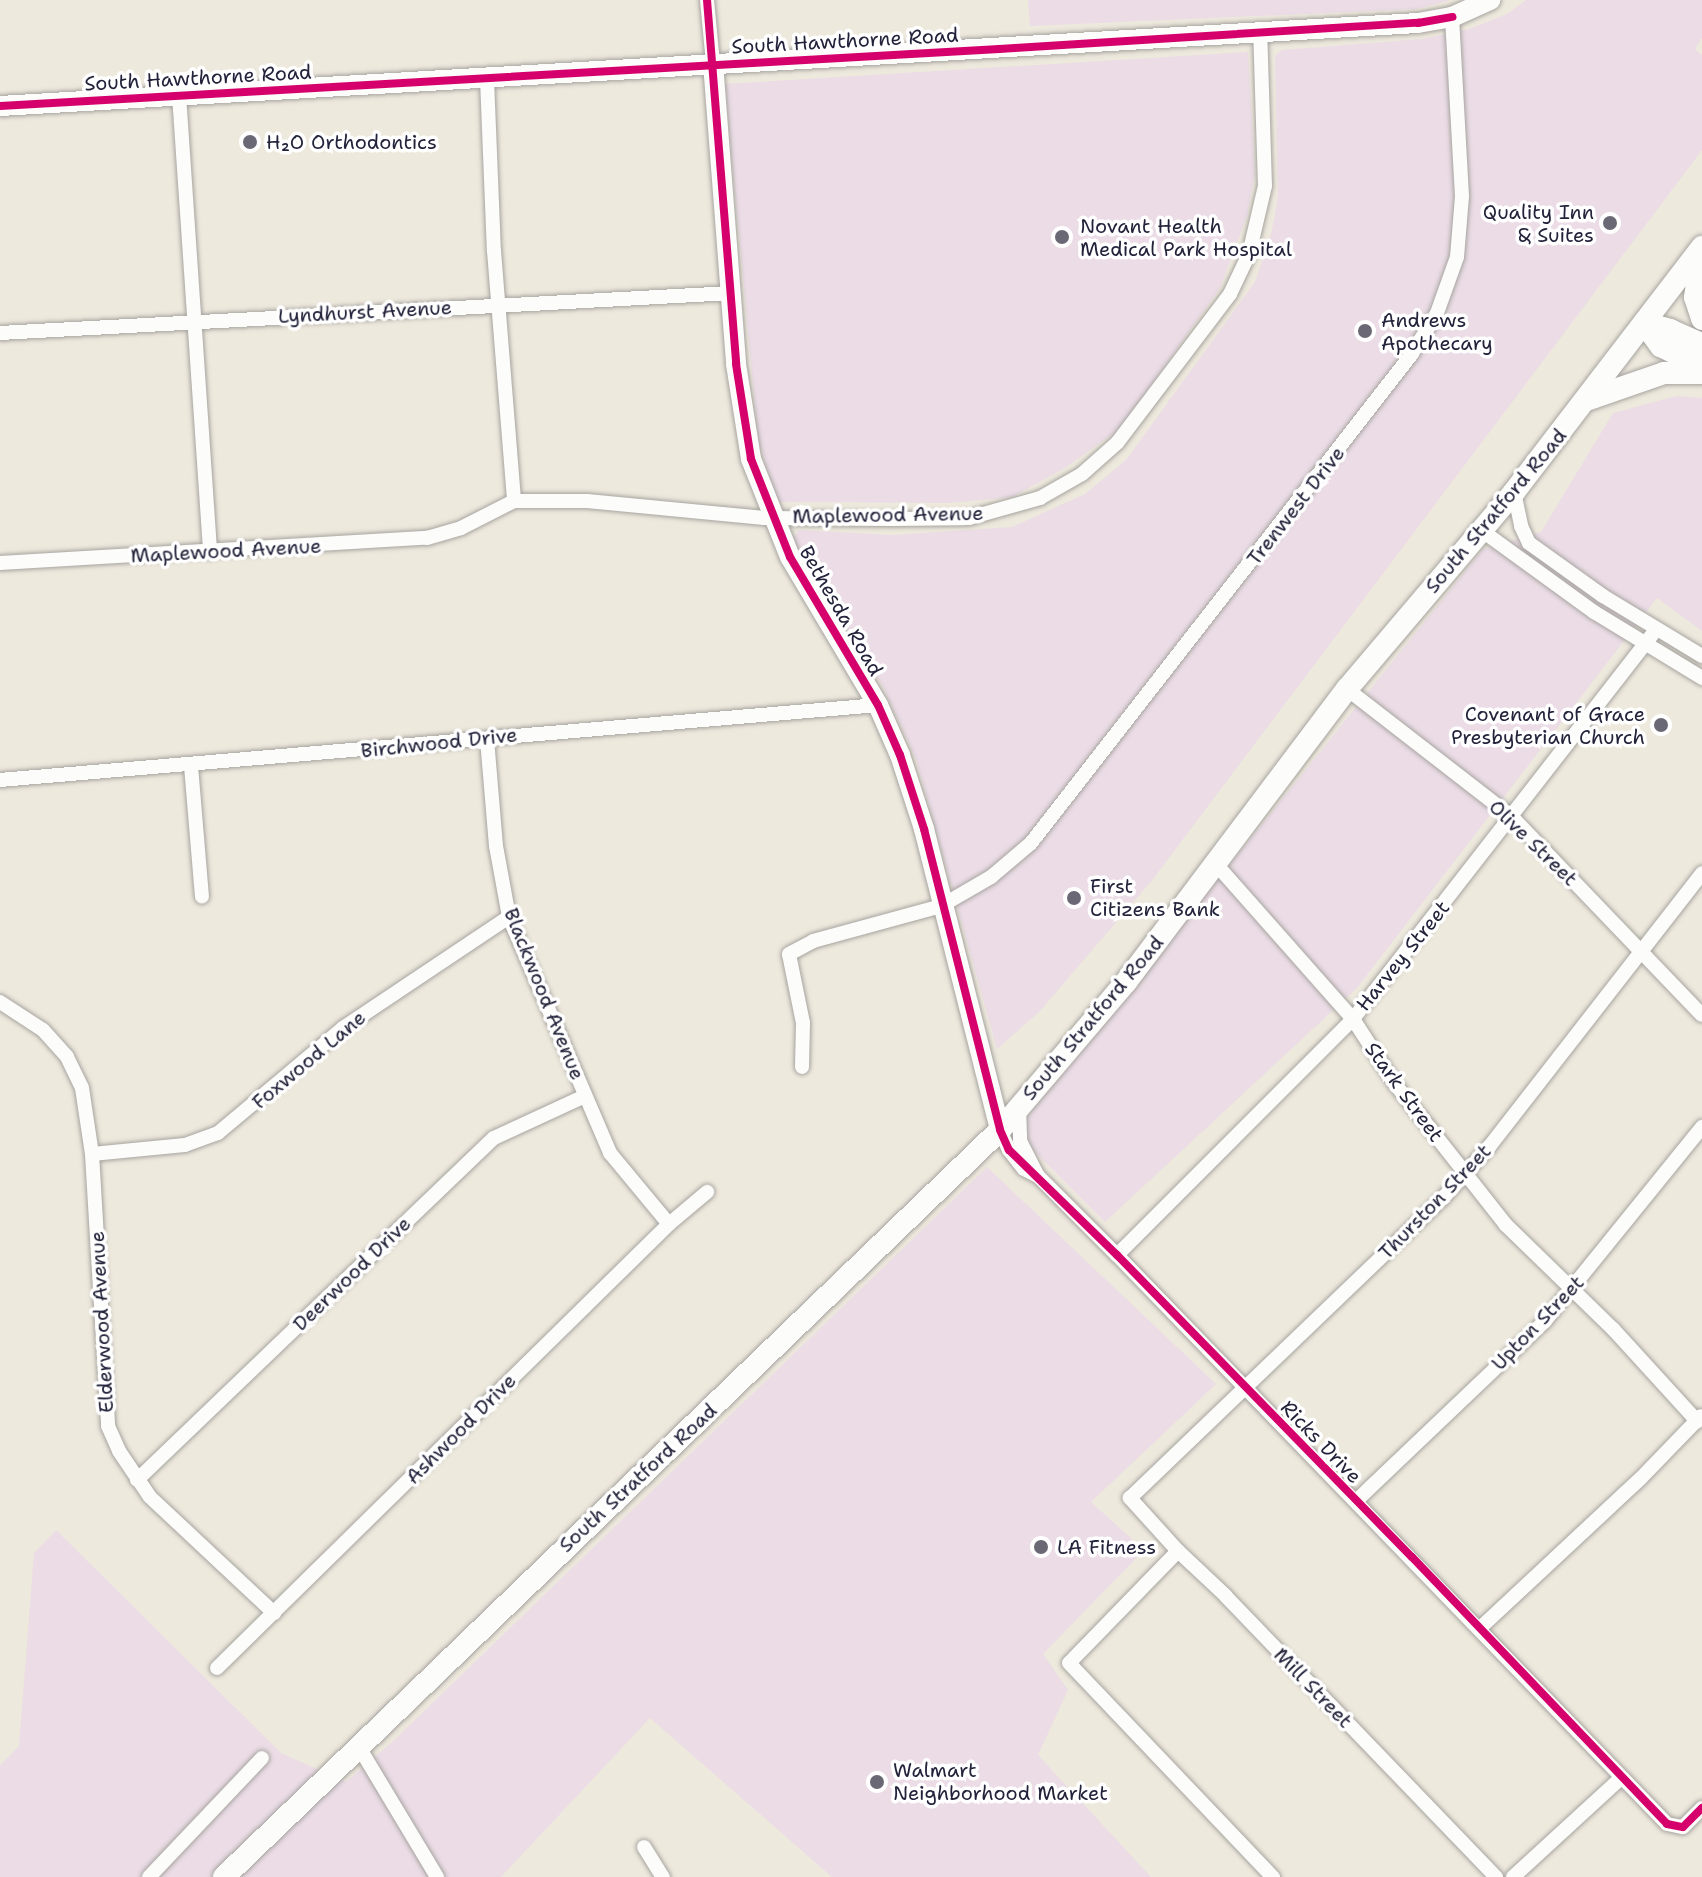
<!DOCTYPE html>
<html>
<head>
<meta charset="utf-8">
<style>
	body { margin:0 }
	#map { position:relative; width:1702px; height:1877px; overflow:hidden; background:#eee9dd; font-family:"Shantell Sans",sans-serif }
	div>[style] { position:absolute }
	.built>* { inset:0; background:#ebdce6 }
	.roads { filter:drop-shadow(0 0 2px #a7a4a0) drop-shadow(0 0 2px #a7a4a0) }
	.street>* { height:14px; margin:-7px; padding:0 7px; transform-origin:7px; border-radius:7px; background:#fcfcfa }
	.secondary>* { height:20px; margin:-10px; padding:0 10px; transform-origin:10px; border-radius:10px; background:#fcfcfa }
	.primary>* { height:22px; margin:-11px; padding:0 11px; transform-origin:11px; border-radius:11px; background:#fcfcfa }
	.cycleway>* { height:8px; margin:-4px; padding:0 4px; transform-origin:4px; border-radius:4px; background:#d6006c }
	.dots>* { width:22px; height:22px; translate:-50% -50%; box-sizing:border-box; border:4px solid #fff; border-radius:50% }
	span { translate:-50% -50%; white-space:nowrap; text-align:center; line-height:1.15; -webkit-text-stroke:7px #fff; paint-order:stroke }
	.street-label { font-size:20px; color:#22223b }
	.poi-label { font-size:20px; color:#22223b }
	.left { translate:0 -50%; text-align:left }
	.right { translate:-100% -50%; text-align:right }
</style>
</head>
<body>
<div id="map">
	<div class="built">
		<i style="clip-path:polygon(1028px 0,1450px 0,1417px 9px,1030px 26px)"></i>
		<i style="clip-path:polygon(1526px 0,1702px 0,1702px 38px,1695px 49px,1702px 55px,1702px 150px,1153px 879px,1040px 1011px,997px 1049px,916px 759px,883px 687px,793px 541px,798px 530px,893px 535px,1012px 527px,1085px 494px,1126px 460px,1255px 282px,1272px 230px,1278px 196px,1275px 56px,1282px 50px,1422px 39px,1469px 29px,1507px 14px)"></i>
		<i style="clip-path:polygon(1248px 52px,1255px 174px,1247px 216px,1220px 288px,1121px 428px,1065px 468px,1012px 497px,950px 503px,777px 502px,758px 439px,725px 84px)"></i>
		<i style="clip-path:polygon(1677px 396px,1702px 398px,1702px 631px,1657px 598px,1357px 988px,1105px 1222px,1015px 1132px,1483px 549px,1541px 532px,1613px 413px)"></i>
		<i style="clip-path:polygon(987px 1167px,1216px 1384px,1091px 1502px,1144px 1550px,1043px 1654px,1068px 1690px,1038px 1755px,1151px 1877px,832px 1877px,650px 1718px,501px 1877px,0 1877px,0 1765px,19px 1746px,34px 1553px,56px 1530px,281px 1753px,346px 1782px,393px 1741px)"></i>
	</div>
	<div class="roads">
		<div class="street">
			<i style="left:707px;top:0;width:63px;rotate:84.6deg"></i>
			<i style="left:487px;top:79px;width:172px;rotate:87.7deg"></i>
			<i style="left:494px;top:251px;width:251px;rotate:85.4deg"></i>
			<i style="left:179px;top:95px;width:458px;rotate:86.1deg"></i>
			<i style="left:0;top:333px;width:732px;rotate:-3.13deg"></i>
			<i style="left:1514px;top:492px;width:35px;rotate:78deg"></i>
			<i style="left:1521px;top:526px;width:19px;rotate:65deg"></i>
			<i style="left:1529px;top:543px;width:91px;rotate:35.6deg"></i>
			<i style="left:1603px;top:596px;width:116px;rotate:31.2deg"></i>
			<i style="left:1481px;top:530px;width:140px;rotate:36deg"></i>
			<i style="left:1594px;top:612px;width:127px;rotate:31.4deg"></i>
			<i style="left:0;top:563px;width:428px;rotate:-3.4deg"></i>
			<i style="left:427px;top:538px;width:35px;rotate:-16deg"></i>
			<i style="left:461px;top:528px;width:59px;rotate:-27deg"></i>
			<i style="left:514px;top:501px;width:73px"></i>
			<i style="left:587px;top:501px;width:178px;rotate:5.5deg"></i>
			<i style="left:764px;top:518px;width:128px;rotate:0.4deg"></i>
			<i style="left:892px;top:519px;width:77px;rotate:-0.7deg"></i>
			<i style="left:969px;top:518px;width:74px;rotate:-15.7deg"></i>
			<i style="left:1040px;top:498px;width:48px;rotate:-29.7deg"></i>
			<i style="left:1082px;top:474px;width:47px;rotate:-41.5deg"></i>
			<i style="left:1117px;top:443px;width:187px;rotate:-52.8deg"></i>
			<i style="left:1230px;top:294px;width:44px;rotate:-64.6deg"></i>
			<i style="left:1249px;top:254px;width:70px;rotate:-76.8deg"></i>
			<i style="left:1265px;top:186px;width:155px;rotate:-91.8deg"></i>
			<i style="left:1347px;top:689px;width:209px;rotate:37.8deg"></i>
			<i style="left:1512px;top:817px;width:274px;rotate:46.2deg"></i>
			<i style="left:487px;top:739px;width:107px;rotate:85.2deg"></i>
			<i style="left:496px;top:846px;width:72px;rotate:79.6deg"></i>
			<i style="left:509px;top:917px;width:257px;rotate:66.8deg"></i>
			<i style="left:610px;top:1153px;width:92px;rotate:50.3deg"></i>
			<i style="left:191px;top:766px;width:131px;rotate:85.2deg"></i>
			<i style="left:0;top:780px;width:881px;rotate:-4.88deg"></i>
			<i style="left:1215px;top:863px;width:208px;rotate:48.5deg"></i>
			<i style="left:1353px;top:1019px;width:77px;rotate:57.1deg"></i>
			<i style="left:1395px;top:1084px;width:179px;rotate:51.8deg"></i>
			<i style="left:1506px;top:1225px;width:149px;rotate:44.2deg"></i>
			<i style="left:1613px;top:1329px;width:125px;rotate:47.6deg"></i>
			<i style="left:0;top:1002px;width:51px;rotate:33.1deg"></i>
			<i style="left:43px;top:1030px;width:36px;rotate:48deg"></i>
			<i style="left:67px;top:1057px;width:34px;rotate:64deg"></i>
			<i style="left:82px;top:1088px;width:67px;rotate:81.4deg"></i>
			<i style="left:92px;top:1154px;width:272px;rotate:86.6deg"></i>
			<i style="left:108px;top:1426px;width:27px;rotate:66deg"></i>
			<i style="left:119px;top:1451px;width:55px;rotate:56deg"></i>
			<i style="left:150px;top:1497px;width:170px;rotate:43.1deg"></i>
			<i style="left:802px;top:1067px;width:44px;rotate:-88.7deg"></i>
			<i style="left:803px;top:1023px;width:70px;rotate:-101.5deg"></i>
			<i style="left:789px;top:954px;width:27px;rotate:-28deg"></i>
			<i style="left:813px;top:941px;width:133px;rotate:-15.3deg"></i>
			<i style="left:941px;top:906px;width:58px;rotate:-30.1deg"></i>
			<i style="left:991px;top:877px;width:52px;rotate:-40.4deg"></i>
			<i style="left:1031px;top:843px;width:619px;rotate:-52.09deg"></i>
			<i style="left:1411px;top:355px;width:49px;rotate:-58.2deg"></i>
			<i style="left:1437px;top:313px;width:59px;rotate:-70.3deg"></i>
			<i style="left:1457px;top:257px;width:61px;rotate:-85.3deg"></i>
			<i style="left:1462px;top:196px;width:179px;rotate:-93.2deg"></i>
			<i style="left:1019px;top:1107px;width:34px;rotate:88deg"></i>
			<i style="left:1020px;top:1141px;width:39px;rotate:63deg"></i>
			<i style="left:1000px;top:1130px;width:22px;rotate:66deg"></i>
			<i style="left:1009px;top:1150px;width:24px;rotate:52deg"></i>
			<i style="left:1024px;top:1169px;width:16px;rotate:27deg"></i>
			<i style="left:1038px;top:1176px;width:112px;rotate:45deg"></i>
			<i style="left:1117px;top:1255px;width:791px;rotate:45.97deg"></i>
			<i style="left:1667px;top:1824px;width:16px;rotate:11deg"></i>
			<i style="left:1683px;top:1827px;width:27px;rotate:-45deg"></i>
			<i style="left:92px;top:1154px;width:93px;rotate:-5.5deg"></i>
			<i style="left:185px;top:1145px;width:35px;rotate:-20deg"></i>
			<i style="left:218px;top:1133px;width:163px;rotate:-40deg"></i>
			<i style="left:343px;top:1028px;width:200px;rotate:-33.8deg"></i>
			<i style="left:1117px;top:1255px;width:334px;rotate:-45deg"></i>
			<i style="left:1353px;top:1019px;width:494px;rotate:-52.1deg"></i>
			<i style="left:137px;top:1480px;width:494px;rotate:-43.8deg"></i>
			<i style="left:494px;top:1138px;width:100px;rotate:-24.8deg"></i>
			<i style="left:1356px;top:1501px;width:261px;rotate:-43.6deg"></i>
			<i style="left:1545px;top:1321px;width:250px;rotate:-51deg"></i>
			<i style="left:1178px;top:1551px;width:156px;rotate:134.2deg"></i>
			<i style="left:1069px;top:1663px;width:296px;rotate:46.4deg"></i>
			<i style="left:1479px;top:1629px;width:221px;rotate:-43deg"></i>
			<i style="left:1641px;top:1478px;width:86px;rotate:-45.9deg"></i>
			<i style="left:217px;top:1668px;width:634px;rotate:-44.49deg"></i>
			<i style="left:669px;top:1224px;width:50px;rotate:-40.1deg"></i>
			<i style="left:359px;top:1747px;width:152px;rotate:59deg"></i>
			<i style="left:644px;top:1847px;width:36px;rotate:58deg"></i>
			<i style="left:149px;top:1877px;width:164px;rotate:-46.5deg"></i>
			<i style="left:1496px;top:1877px;width:390px;rotate:-133.9deg"></i>
			<i style="left:1226px;top:1596px;width:66px;rotate:-136.8deg"></i>
			<i style="left:1178px;top:1551px;width:72px;rotate:-132.2deg"></i>
			<i style="left:1130px;top:1498px;width:434px;rotate:-43.8deg"></i>
			<i style="left:1443px;top:1198px;width:69px;rotate:-48deg"></i>
			<i style="left:1489px;top:1147px;width:347px;rotate:-52.1deg"></i>
			<i style="left:1513px;top:1877px;width:147px;rotate:-42.5deg"></i>
		</div>
		<div class="secondary">
			<i style="left:713px;top:63px;width:302px;rotate:85.6deg"></i>
			<i style="left:736px;top:364px;width:96px;rotate:81deg"></i>
			<i style="left:751px;top:459px;width:105px;rotate:68.3deg"></i>
			<i style="left:790px;top:557px;width:172px;rotate:59.3deg"></i>
			<i style="left:878px;top:705px;width:55px;rotate:66.3deg"></i>
			<i style="left:900px;top:755px;width:78px;rotate:72deg"></i>
			<i style="left:924px;top:829px;width:310px;rotate:75.8deg"></i>
			<i style="left:0;top:106px;width:1420px;rotate:-3.35deg"></i>
			<i style="left:1418px;top:23px;width:35px;rotate:-10deg"></i>
			<i style="left:1452px;top:17px;width:42px;rotate:-24.1deg"></i>
		</div>
		<div class="primary">
			<i style="left:1702px;top:252px;width:46px;rotate:98.8deg"></i>
			<i style="left:1695px;top:297px;width:23px;rotate:72deg"></i>
			<i style="left:1644px;top:323px;width:29px;rotate:54deg"></i>
			<i style="left:1661px;top:346px;width:46px;rotate:27.1deg"></i>
			<i style="left:1644px;top:323px;width:27px;rotate:15deg"></i>
			<i style="left:1670px;top:330px;width:35px;rotate:24deg"></i>
			<i style="left:1586px;top:400px;width:83px;rotate:-19.1deg"></i>
			<i style="left:1664px;top:373px;width:38px"></i>
			<i style="left:224px;top:1877px;width:1077px;rotate:-43.91deg"></i>
			<i style="left:1000px;top:1130px;width:194px;rotate:-49.6deg"></i>
			<i style="left:1126px;top:982px;width:367px;rotate:-53deg"></i>
			<i style="left:1347px;top:689px;width:258px;rotate:-49.7deg"></i>
			<i style="left:1514px;top:492px;width:309px;rotate:-52.5deg"></i>
		</div>
	</div>
	<div class="cycleway">
		<i style="left:707px;top:0;width:365px;rotate:85.4deg"></i>
		<i style="left:736px;top:364px;width:96px;rotate:81deg"></i>
		<i style="left:751px;top:459px;width:105px;rotate:68.3deg"></i>
		<i style="left:790px;top:557px;width:172px;rotate:59.3deg"></i>
		<i style="left:878px;top:705px;width:55px;rotate:66.3deg"></i>
		<i style="left:900px;top:755px;width:78px;rotate:72deg"></i>
		<i style="left:924px;top:829px;width:310px;rotate:75.8deg"></i>
		<i style="left:1000px;top:1130px;width:22px;rotate:66deg"></i>
		<i style="left:1009px;top:1150px;width:151px;rotate:44.2deg"></i>
		<i style="left:1117px;top:1255px;width:422px;rotate:45.7deg"></i>
		<i style="left:1412px;top:1557px;width:369px;rotate:46.3deg"></i>
		<i style="left:1667px;top:1824px;width:16px;rotate:11deg"></i>
		<i style="left:1683px;top:1827px;width:27px;rotate:-45deg"></i>
		<i style="left:0;top:106px;width:1001px;rotate:-3.27deg"></i>
		<i style="left:999px;top:49px;width:420px;rotate:-3.6deg"></i>
		<i style="left:1418px;top:23px;width:35px;rotate:-10deg"></i>
	</div>
	<div class="dots">
		<i style="left:250px;top:142px;background:#696874"></i>
		<i style="left:1610px;top:223px;background:#696874"></i>
		<i style="left:1062px;top:237px;background:#696874"></i>
		<i style="left:1365px;top:331px;background:#696874"></i>
		<i style="left:1661px;top:725px;background:#696874"></i>
		<i style="left:1074px;top:898px;background:#696874"></i>
		<i style="left:1041px;top:1547px;background:#696874"></i>
		<i style="left:877px;top:1782px;background:#696874"></i>
	</div>
	<div class="street-label">
		<span style="left:845px;top:41px;rotate:-3deg">South Hawthorne Road</span>
		<span style="left:198px;top:78px;rotate:-3deg">South Hawthorne Road</span>
		<span style="left:365px;top:312px;rotate:-3deg">Lyndhurst Avenue</span>
		<span style="left:1296px;top:506px;rotate:-52deg">Trenwest Drive</span>
		<span style="left:1496px;top:511px;rotate:-50deg">South Stratford Road</span>
		<span style="left:888px;top:515px;rotate:-1deg">Maplewood Avenue</span>
		<span style="left:226px;top:551px;rotate:-3deg">Maplewood Avenue</span>
		<span style="left:841px;top:611px;rotate:60deg">Bethesda Road</span>
		<span style="left:439px;top:743px;rotate:-6deg">Birchwood Drive</span>
		<span style="left:1533px;top:843px;rotate:44deg">Olive Street</span>
		<span style="left:1403px;top:956px;rotate:-51deg">Harvey Street</span>
		<span style="left:544px;top:994px;rotate:68deg">Blackwood Avenue</span>
		<span style="left:1093px;top:1018px;rotate:-50deg">South Stratford Road</span>
		<span style="left:309px;top:1060px;rotate:-40deg">Foxwood Lane</span>
		<span style="left:1404px;top:1092px;rotate:54deg">Stark Street</span>
		<span style="left:1435px;top:1202px;rotate:-46deg">Thurston Street</span>
		<span style="left:352px;top:1274px;rotate:-44deg">Deerwood Drive</span>
		<span style="left:102px;top:1322px;rotate:-93deg">Elderwood Avenue</span>
		<span style="left:1538px;top:1323px;rotate:-46deg">Upton Street</span>
		<span style="left:461px;top:1429px;rotate:-45deg">Ashwood Drive</span>
		<span style="left:1321px;top:1442px;rotate:46deg">Ricks Drive</span>
		<span style="left:638px;top:1478px;rotate:-43deg">South Stratford Road</span>
		<span style="left:1313px;top:1688px;rotate:46deg">Mill Street</span>
	</div>
	<div class="poi-label">
		<span class="left" style="left:266px;top:142px">H₂O Orthodontics</span>
		<span class="right" style="left:1594px;top:224px">Quality Inn<br>&amp; Suites</span>
		<span class="left" style="left:1080px;top:238px">Novant Health<br>Medical Park Hospital</span>
		<span class="left" style="left:1381px;top:332px">Andrews<br>Apothecary</span>
		<span class="right" style="left:1645px;top:726px">Covenant of Grace<br>Presbyterian Church</span>
		<span class="left" style="left:1090px;top:898px">First<br>Citizens Bank</span>
		<span class="left" style="left:1057px;top:1547px">LA Fitness</span>
		<span class="left" style="left:893px;top:1782px">Walmart<br>Neighborhood Market</span>
	</div>
</div>
</body>
</html>
